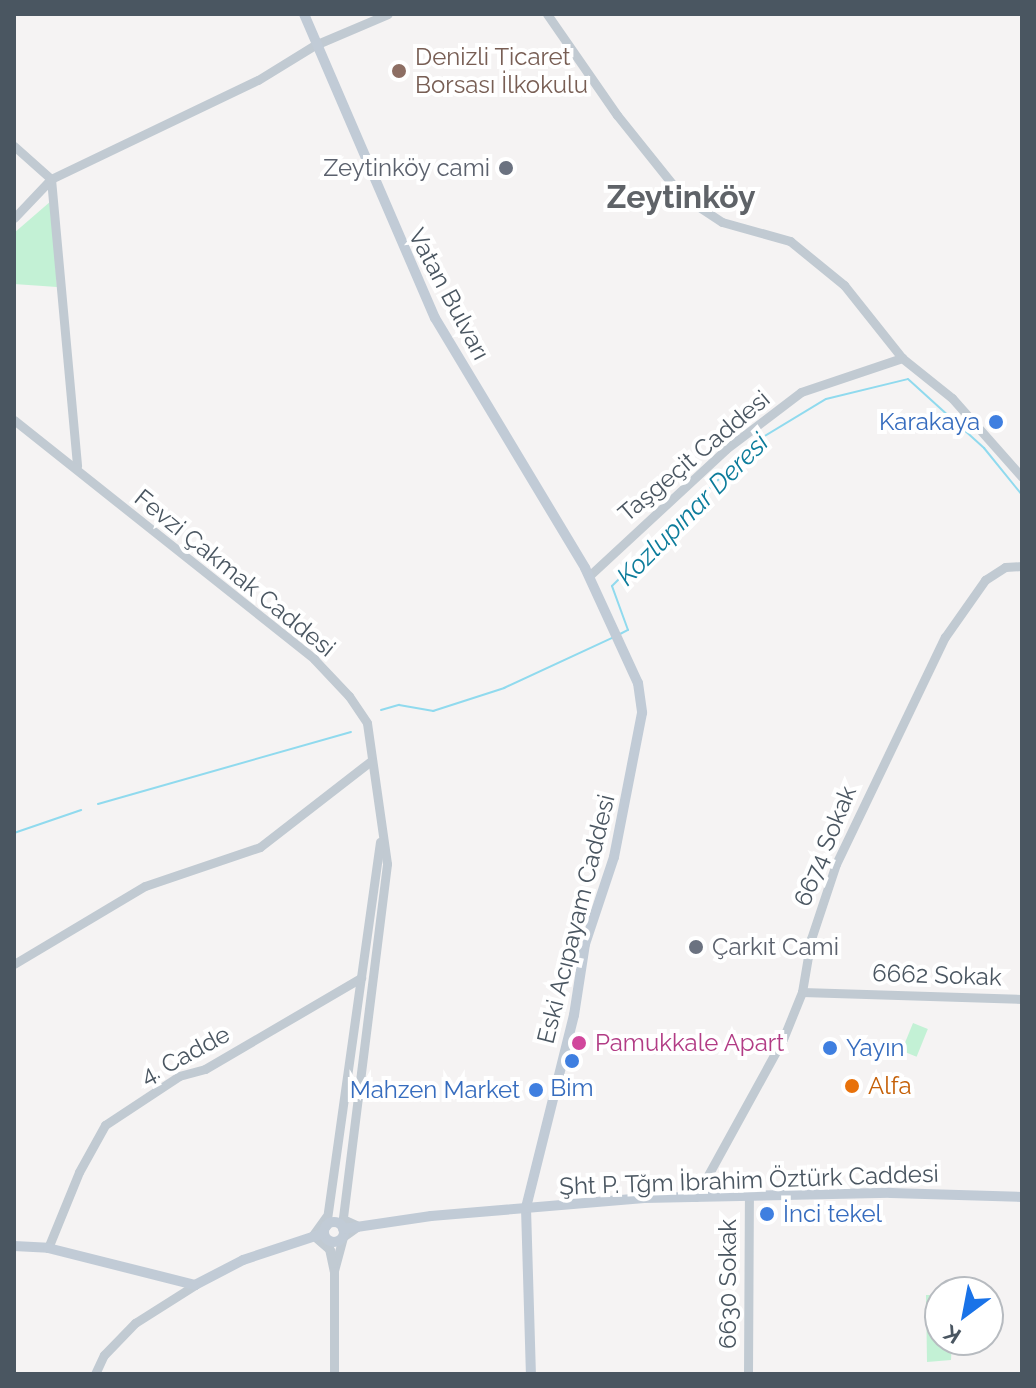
<!DOCTYPE html>
<html>
<head>
<meta charset="utf-8">
<style>
	body { margin:0 }
	#map { position:relative; width:1036px; height:1388px; overflow:hidden; background:#f5f3f3; font-family:Raleway,sans-serif }
	div>[style] { position:absolute }
	.green>* { inset:0; background:#c3f1d5; transform-origin:0 0 }
	.stream>* { height:2px; margin:-1px; padding:0 1px; transform-origin:1px; border-radius:1px; background:#90daee }
	.tertiary>* { height:9px; margin:-4.5px; padding:0 4.5px; transform-origin:4.5px; border-radius:4.5px; background:#c1cad2 }
	.secondary>* { height:10px; margin:-5px; padding:0 5px; transform-origin:5px; border-radius:5px; background:#c1cbd6 }
	.secondary>.ring { margin:-5px; padding:0; box-sizing:content-box; background:none; border:10px solid #c1cbd6; border-radius:50% }
	.dots>* { width:22px; height:22px; translate:-50% -50%; box-sizing:border-box; border:4px solid #fff; border-radius:50% }
	span { translate:-50% -50%; white-space:nowrap; text-align:center; line-height:1.15; -webkit-text-stroke:8px #fff; paint-order:stroke }
	.education-label { font-size:24px; color:#785e54 }
	.left { translate:0 -50%; text-align:left }
	.worship-label { font-size:24px; color:#5b616d }
	.right { translate:-100% -50%; text-align:right }
	.street-label { font-size:24px; color:#4a5661 }
	.shop-label { font-size:24px; color:#366cbe }
	.hotel-label { font-size:24px; color:#b23c85 }
	.food-label { font-size:24px; color:#c56008 }
	.water-label { font-size:26px; color:#0c7c9b; font-style:italic }
	.district-label { font-size:32px; color:#5f6368; font-weight:700 }
	.frame { position:absolute; inset:0; border:16px solid #4a5661; pointer-events:none }
	.north { position:absolute; left:924px; top:1276px; width:80px; height:80px; box-sizing:border-box; background:#fff; border:2px solid #b7bbc0; border-radius:50%; rotate:212deg; font-size:22px; font-weight:700; line-height:32px; text-align:center; color:#4a5661 }
	.north::after { content:''; display:block; margin:auto; width:28px; height:36px; background:#1a73e8; clip-path:polygon(50% 0,100% 100%,50% 72%,0 100%) }
</style>
</head>
<body>
<div id="map">
	<div class="green">
		<i style="clip-path:polygon(51px 201px,57px 287px,14px 284px,14px 233px)"></i>
		<i style="left:913px;top:1023px;width:16px;height:30px;rotate:22deg"></i>
		<i style="clip-path:polygon(926px 1295px,940px 1295px,940px 1340px,952px 1340px,951px 1360px,927px 1362px)"></i>
	</div>
	<div class="stream">
		<i style="left:620px;top:634px;width:9px;rotate:-27deg"></i>
		<i style="left:628px;top:630px;width:47px;rotate:-110deg"></i>
		<i style="left:612px;top:586px;width:206px;rotate:-45deg"></i>
		<i style="left:758px;top:440px;width:79px;rotate:-31.1deg"></i>
		<i style="left:826px;top:399px;width:84px;rotate:-13.7deg"></i>
		<i style="left:908px;top:379px;width:103px;rotate:42.2deg"></i>
		<i style="left:984px;top:448px;width:60px;rotate:51deg"></i>
		<i style="left:381px;top:710px;width:19px;rotate:-16deg"></i>
		<i style="left:399px;top:705px;width:35px;rotate:10deg"></i>
		<i style="left:433px;top:711px;width:75px;rotate:-17.9deg"></i>
		<i style="left:504px;top:688px;width:121px;rotate:-24.9deg"></i>
		<i style="left:98px;top:804px;width:263px;rotate:-15.9deg"></i>
		<i style="left:14px;top:833px;width:71px;rotate:-18.9deg"></i>
	</div>
	<div class="tertiary">
		<i style="left:547px;top:14px;width:123px;rotate:55.3deg"></i>
		<i style="left:617px;top:115px;width:102px;rotate:51.3deg"></i>
		<i style="left:681px;top:195px;width:49px;rotate:33.4deg"></i>
		<i style="left:722px;top:222px;width:71px;rotate:15.6deg"></i>
		<i style="left:790px;top:241px;width:70px;rotate:39.2deg"></i>
		<i style="left:844px;top:285px;width:93px;rotate:51.5deg"></i>
		<i style="left:14px;top:146px;width:50px;rotate:41.7deg"></i>
		<i style="left:51px;top:179px;width:288px;rotate:84.8deg"></i>
		<i style="left:14px;top:218px;width:54px;rotate:-46.5deg"></i>
		<i style="left:51px;top:179px;width:229px;rotate:-25.6deg"></i>
		<i style="left:258px;top:80px;width:67px;rotate:-31.6deg"></i>
		<i style="left:315px;top:45px;width:79px;rotate:-23deg"></i>
		<i style="left:14px;top:420px;width:384px;rotate:38.5deg"></i>
		<i style="left:314px;top:659px;width:51px;rotate:46.6deg"></i>
		<i style="left:349px;top:696px;width:32px;rotate:56deg"></i>
		<i style="left:367px;top:723px;width:142px;rotate:81.9deg"></i>
		<i style="left:387px;top:864px;width:358px;rotate:97.1deg"></i>
		<i style="left:343px;top:1219px;width:17px;rotate:25deg"></i>
		<i style="left:358px;top:1226px;width:19px;rotate:144deg"></i>
		<i style="left:343px;top:1237px;width:35px;rotate:105deg"></i>
		<i style="left:589px;top:576px;width:187px;rotate:-42.8deg"></i>
		<i style="left:726px;top:449px;width:94px;rotate:-37.2deg"></i>
		<i style="left:801px;top:392px;width:107px;rotate:-18.6deg"></i>
		<i style="left:902px;top:358px;width:64px;rotate:38.7deg"></i>
		<i style="left:952px;top:398px;width:106px;rotate:48.5deg"></i>
		<i style="left:14px;top:964px;width:152px;rotate:-30.8deg"></i>
		<i style="left:145px;top:886px;width:121px;rotate:-18.7deg"></i>
		<i style="left:260px;top:847px;width:140px;rotate:-37.8deg"></i>
		<i style="left:802px;top:992px;width:220px;rotate:1.8deg"></i>
		<i style="left:696px;top:1197px;width:180px;rotate:-61.2deg"></i>
		<i style="left:783px;top:1039px;width:51px;rotate:-68deg"></i>
		<i style="left:802px;top:992px;width:54px;rotate:-80.4deg"></i>
		<i style="left:811px;top:939px;width:79px;rotate:-71.6deg"></i>
		<i style="left:836px;top:864px;width:252px;rotate:-64.4deg"></i>
		<i style="left:945px;top:637px;width:70px;rotate:-54.9deg"></i>
		<i style="left:985px;top:580px;width:24px;rotate:-33deg"></i>
		<i style="left:1005px;top:567px;width:17px;rotate:-3deg"></i>
		<i style="left:326px;top:1217px;width:22px;rotate:126deg"></i>
		<i style="left:313px;top:1235px;width:23px;rotate:41deg"></i>
		<i style="left:326px;top:1226px;width:388px;rotate:-82deg"></i>
		<i style="left:327px;top:1239px;width:33px;rotate:78deg"></i>
		<i style="left:334px;top:1271px;width:103px;rotate:90deg"></i>
		<i style="left:48px;top:1248px;width:82px;rotate:-67.8deg"></i>
		<i style="left:79px;top:1172px;width:54px;rotate:-61deg"></i>
		<i style="left:105px;top:1125px;width:89px;rotate:-33.5deg"></i>
		<i style="left:179px;top:1076px;width:27px;rotate:-15deg"></i>
		<i style="left:205px;top:1069px;width:181px;rotate:-30.3deg"></i>
		<i style="left:95px;top:1374px;width:21px;rotate:-65deg"></i>
		<i style="left:104px;top:1355px;width:45px;rotate:-45.9deg"></i>
		<i style="left:135px;top:1323px;width:71px;rotate:-32.3deg"></i>
		<i style="left:748px;top:1374px;width:179px;rotate:-89.7deg"></i>
	</div>
	<div class="secondary">
		<i style="left:304px;top:14px;width:331px;rotate:66.7deg"></i>
		<i style="left:435px;top:318px;width:292px;rotate:59deg"></i>
		<i style="left:585px;top:568px;width:127px;rotate:65.3deg"></i>
		<i style="left:638px;top:683px;width:30px;rotate:82deg"></i>
		<i style="left:642px;top:713px;width:147px;rotate:101deg"></i>
		<i style="left:614px;top:857px;width:92px;rotate:108.4deg"></i>
		<i style="left:585px;top:944px;width:72px;rotate:98.8deg"></i>
		<i style="left:574px;top:1015px;width:199px;rotate:104deg"></i>
		<i style="left:526px;top:1208px;width:166px;rotate:88.3deg"></i>
		<i class="ring" style="left:324px;top:1222px;width:10px;height:10px"></i>
		<i style="left:343px;top:1229px;width:89px;rotate:-8.4deg"></i>
		<i style="left:431px;top:1216px;width:214px;rotate:-4.8deg"></i>
		<i style="left:644px;top:1198px;width:247px;rotate:-1.2deg"></i>
		<i style="left:891px;top:1193px;width:131px;rotate:1.7deg"></i>
		<i style="left:14px;top:1246px;width:34px;rotate:3deg"></i>
		<i style="left:48px;top:1248px;width:152px;rotate:14.1deg"></i>
		<i style="left:195px;top:1285px;width:54px;rotate:-27.5deg"></i>
		<i style="left:243px;top:1260px;width:85px;rotate:-18.4deg"></i>
	</div>
	<div class="dots">
		<i style="left:399px;top:71px;background:#8d6e63"></i>
		<i style="left:506px;top:168px;background:#6b7280"></i>
		<i style="left:996px;top:422px;background:#3f7fe0"></i>
		<i style="left:696px;top:947px;background:#6b7280"></i>
		<i style="left:579px;top:1043px;background:#d1479c"></i>
		<i style="left:830px;top:1048px;background:#3f7fe0"></i>
		<i style="left:572px;top:1061px;background:#3f7fe0"></i>
		<i style="left:852px;top:1086px;background:#e8710a"></i>
		<i style="left:536px;top:1090px;background:#3f7fe0"></i>
		<i style="left:767px;top:1214px;background:#3f7fe0"></i>
	</div>
	<div class="education-label">
		<span class="left" style="left:415px;top:71px">Denizli Ticaret<br>Borsası İlkokulu</span>
	</div>
	<div class="worship-label">
		<span class="right" style="left:490px;top:168px">Zeytinköy cami</span>
		<span class="left" style="left:712px;top:947px">Çarkıt Cami</span>
	</div>
	<div class="street-label">
		<span style="left:449px;top:294px;rotate:62deg">Vatan Bulvarı</span>
		<span style="left:694px;top:456px;rotate:-40deg">Taşgeçit Caddesi</span>
		<span style="left:235px;top:573px;rotate:39deg">Fevzi Çakmak Caddesi</span>
		<span style="left:825px;top:846px;rotate:-68deg">6674 Sokak</span>
		<span style="left:576px;top:919px;rotate:-76deg">Eski Acıpayam Caddesi</span>
		<span style="left:937px;top:975px;rotate:2deg">6662 Sokak</span>
		<span style="left:185px;top:1055px;rotate:-28deg">4. Cadde</span>
		<span style="left:749px;top:1180px;rotate:-2deg">Şht P. Tğm İbrahim Öztürk Caddesi</span>
		<span style="left:728px;top:1284px;rotate:-90deg">6630 Sokak</span>
	</div>
	<div class="shop-label">
		<span class="right" style="left:980px;top:422px">Karakaya</span>
		<span class="left" style="left:846px;top:1048px">Yayın</span>
		<span style="left:572px;top:1088px">Bim</span>
		<span class="right" style="left:520px;top:1090px">Mahzen Market</span>
		<span class="left" style="left:783px;top:1214px">İnci tekel</span>
	</div>
	<div class="hotel-label">
		<span class="left" style="left:595px;top:1043px">Pamukkale Apart</span>
	</div>
	<div class="food-label">
		<span class="left" style="left:868px;top:1086px">Alfa</span>
	</div>
	<div class="water-label">
		<span style="left:693px;top:510px;rotate:-45deg">Kozlupınar Deresi</span>
	</div>
	<div class="district-label">
		<span style="left:681px;top:197px">Zeytinköy</span>
	</div>
	<div class="frame"></div>
	<div class="north">K</div>
</div>
</body>
</html>
